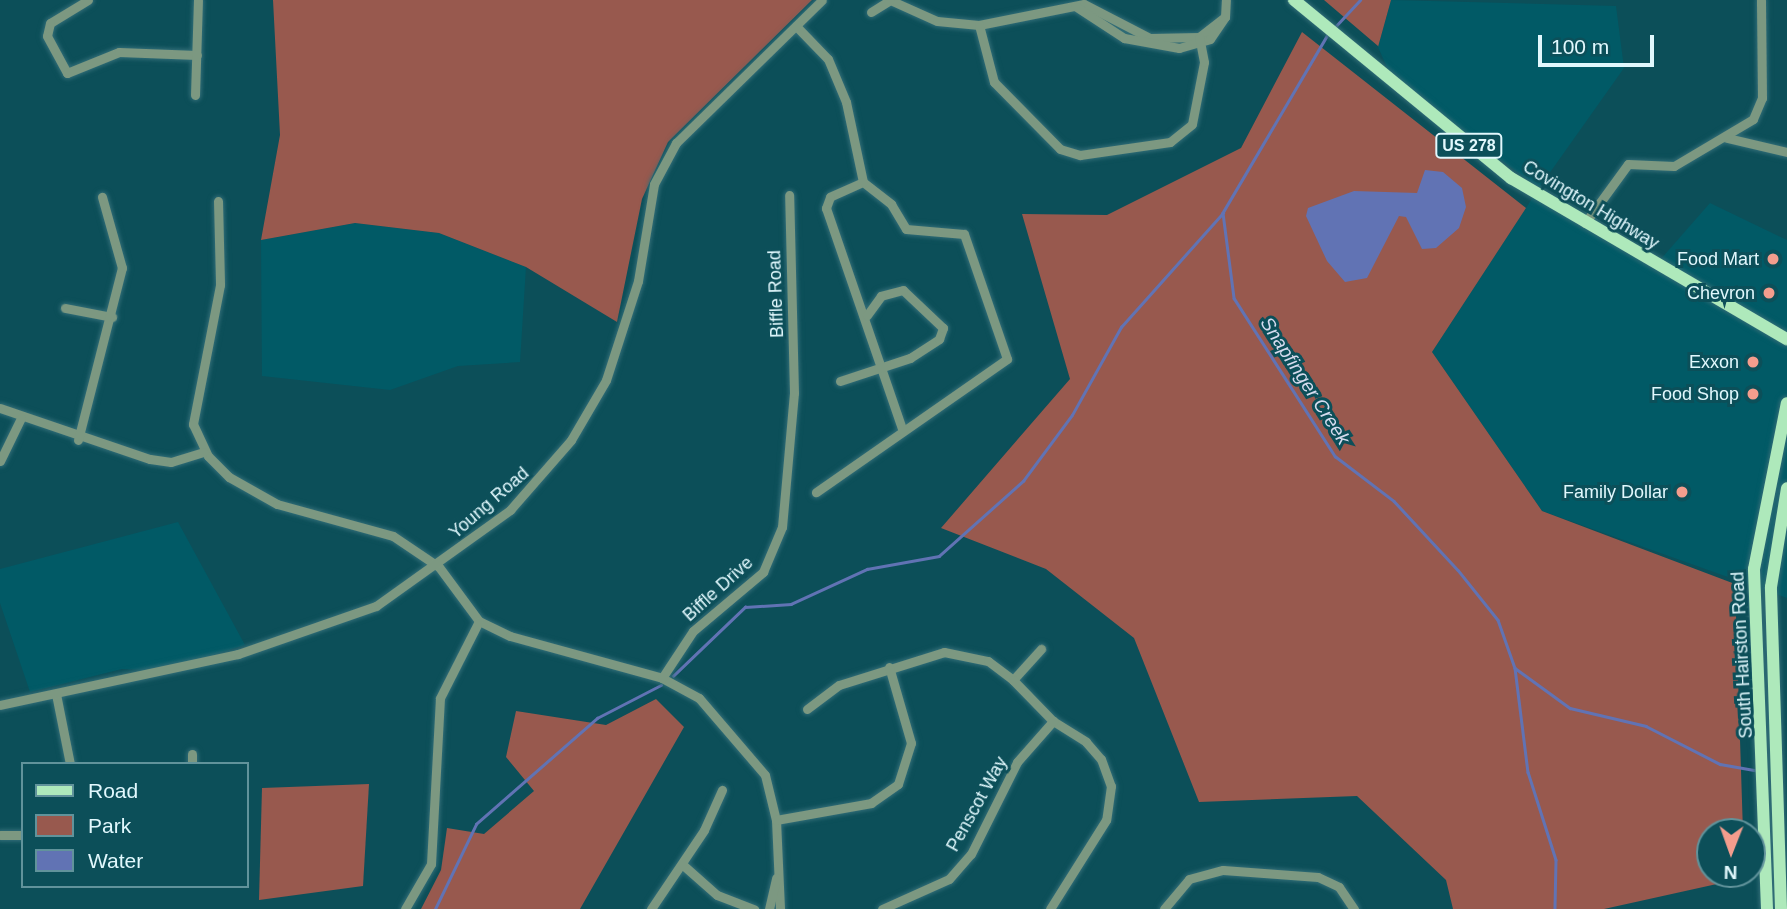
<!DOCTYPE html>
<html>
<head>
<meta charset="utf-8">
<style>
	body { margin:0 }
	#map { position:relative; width:1787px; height:909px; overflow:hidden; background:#0c4f59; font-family:Arial,sans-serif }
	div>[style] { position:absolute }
	.built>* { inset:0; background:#015a66 }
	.green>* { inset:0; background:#98594e }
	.water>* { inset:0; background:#6173b4 }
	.stream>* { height:2.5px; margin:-1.25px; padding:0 1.25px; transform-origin:1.25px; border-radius:1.25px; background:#6173b4 }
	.roads { filter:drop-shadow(0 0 2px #326d77) drop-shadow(0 0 2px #326d77) }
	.minor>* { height:9px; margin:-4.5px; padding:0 4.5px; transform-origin:4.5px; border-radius:4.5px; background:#7c9881 }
	.major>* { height:12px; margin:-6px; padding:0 6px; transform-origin:6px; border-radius:6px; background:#aee9bb }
	.dots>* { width:19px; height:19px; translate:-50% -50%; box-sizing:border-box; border:4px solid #0c4f59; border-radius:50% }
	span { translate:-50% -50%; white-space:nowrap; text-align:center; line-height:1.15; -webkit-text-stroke:6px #0c4f59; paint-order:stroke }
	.shield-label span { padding:2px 5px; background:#0c4f59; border:2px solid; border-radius:5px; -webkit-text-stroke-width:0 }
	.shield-label { font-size:16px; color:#e1f8fd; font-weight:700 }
	.street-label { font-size:18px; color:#e1f8fd }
	.poi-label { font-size:18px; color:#e1f8fd }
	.right { translate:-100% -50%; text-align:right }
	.water-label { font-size:19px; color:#d5dbee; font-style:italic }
	.legend { position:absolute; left:21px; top:762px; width:228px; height:126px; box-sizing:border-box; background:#0c4f59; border:2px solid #61939b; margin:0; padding:9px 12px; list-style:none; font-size:21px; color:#e1f8fd }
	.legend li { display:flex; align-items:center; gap:14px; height:35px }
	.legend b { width:35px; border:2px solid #61939b }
	.north { position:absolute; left:1696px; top:818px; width:70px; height:70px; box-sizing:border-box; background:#0c4f59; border:2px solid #61939b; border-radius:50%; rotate:181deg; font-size:19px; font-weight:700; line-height:28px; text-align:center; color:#e1f8fd }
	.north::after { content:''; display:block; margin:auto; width:24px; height:32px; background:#f49d8d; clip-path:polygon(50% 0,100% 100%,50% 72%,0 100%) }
	.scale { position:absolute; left:1538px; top:35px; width:116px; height:32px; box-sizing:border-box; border:4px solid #e1f8fd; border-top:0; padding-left:9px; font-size:21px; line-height:24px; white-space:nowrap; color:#e1f8fd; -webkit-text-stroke:5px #0c4f59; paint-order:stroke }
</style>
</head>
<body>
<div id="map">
	<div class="built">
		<i style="clip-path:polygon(1391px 0,1616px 6px,1624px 68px,1539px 188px,1660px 260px,1710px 203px,1787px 240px,1787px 598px,1542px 511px,1432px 352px,1539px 188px,1393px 81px,1378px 47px)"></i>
		<i style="clip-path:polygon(355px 223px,439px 233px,526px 267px,520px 362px,458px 366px,390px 390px,262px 376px,261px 240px)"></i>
		<i style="clip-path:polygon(178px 522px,245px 645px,162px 671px,122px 669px,30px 692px,0 603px,0 569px)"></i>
	</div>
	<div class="green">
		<i style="clip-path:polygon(273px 0,812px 0,668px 142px,642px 199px,617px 322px,526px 267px,439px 233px,355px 223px,261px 240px,280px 135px)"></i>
		<i style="clip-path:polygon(1324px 0,1391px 0,1378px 47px,1378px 46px)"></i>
		<i style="clip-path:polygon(1302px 32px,1526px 208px,1432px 352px,1542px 511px,1735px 584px,1743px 832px,1710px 832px,1710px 874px,1744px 878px,1604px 909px,1453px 909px,1446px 880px,1357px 796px,1199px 802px,1134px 638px,1046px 569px,941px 528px,1070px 379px,1022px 214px,1107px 215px,1241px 148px)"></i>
		<i style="clip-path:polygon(656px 699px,684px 727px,580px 909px,421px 909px,441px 870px,447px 828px,484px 834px,534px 791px,506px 757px,516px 711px,606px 725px)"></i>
		<i style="clip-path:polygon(369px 784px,363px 886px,259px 900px,262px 788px)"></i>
	</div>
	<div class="water">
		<i style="clip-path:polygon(1425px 170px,1443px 172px,1462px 188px,1466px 207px,1459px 228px,1436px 248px,1422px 249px,1406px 217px,1399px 216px,1367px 278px,1345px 282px,1327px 261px,1306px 216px,1308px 208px,1354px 191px,1417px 193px)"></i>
	</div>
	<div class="stream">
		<i style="left:1334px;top:28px;width:38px;rotate:-47deg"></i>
		<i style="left:1329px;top:33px;width:209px;rotate:120.5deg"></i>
		<i style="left:1223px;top:213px;width:86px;rotate:82.6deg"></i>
		<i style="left:1234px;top:298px;width:188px;rotate:57.4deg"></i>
		<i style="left:1335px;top:456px;width:74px;rotate:37.3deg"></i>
		<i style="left:1394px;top:501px;width:94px;rotate:47.2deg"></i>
		<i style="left:1458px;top:570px;width:64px;rotate:51.3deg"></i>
		<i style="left:1498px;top:620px;width:51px;rotate:70.5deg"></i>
		<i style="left:1515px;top:668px;width:68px;rotate:36deg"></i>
		<i style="left:1570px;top:708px;width:78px;rotate:13.3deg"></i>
		<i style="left:1646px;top:726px;width:83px;rotate:27.2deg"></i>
		<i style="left:1720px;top:764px;width:40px;rotate:10deg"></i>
		<i style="left:1515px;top:668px;width:105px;rotate:82.9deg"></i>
		<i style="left:1528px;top:772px;width:92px;rotate:72.3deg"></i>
		<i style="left:1556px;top:860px;width:49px;rotate:91.2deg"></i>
		<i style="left:673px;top:676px;width:100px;rotate:-43.8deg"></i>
		<i style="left:745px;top:607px;width:46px;rotate:-3.7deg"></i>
		<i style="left:791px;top:604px;width:84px;rotate:-24.7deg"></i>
		<i style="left:867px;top:569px;width:73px;rotate:-10.2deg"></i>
		<i style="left:939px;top:556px;width:113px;rotate:-41.8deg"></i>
		<i style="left:1023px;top:481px;width:82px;rotate:-53.4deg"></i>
		<i style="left:1072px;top:415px;width:101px;rotate:-60.9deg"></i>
		<i style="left:1121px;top:327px;width:153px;rotate:-48.2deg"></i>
		<i style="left:435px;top:909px;width:94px;rotate:-64.2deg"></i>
		<i style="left:476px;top:824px;width:161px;rotate:-41.2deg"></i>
		<i style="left:597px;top:718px;width:72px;rotate:-27.3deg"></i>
	</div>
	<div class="roads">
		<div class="minor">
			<i style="left:88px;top:0;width:44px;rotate:148.8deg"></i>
			<i style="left:50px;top:23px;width:13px;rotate:103deg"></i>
			<i style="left:47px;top:36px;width:42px;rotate:61.6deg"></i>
			<i style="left:67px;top:73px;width:56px;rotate:-22deg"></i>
			<i style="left:119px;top:52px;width:78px;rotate:2.2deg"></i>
			<i style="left:890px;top:0;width:51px;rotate:24.1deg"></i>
			<i style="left:937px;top:21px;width:42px;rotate:5.4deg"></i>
			<i style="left:979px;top:25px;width:107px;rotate:-11.3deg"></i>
			<i style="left:1084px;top:4px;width:74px;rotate:27.3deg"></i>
			<i style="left:1150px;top:38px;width:49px;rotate:-1.2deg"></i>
			<i style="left:1199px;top:37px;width:33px;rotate:-38deg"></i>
			<i style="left:1075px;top:6px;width:59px;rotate:33.1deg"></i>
			<i style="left:1124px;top:38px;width:56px;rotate:10.3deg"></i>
			<i style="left:1179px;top:48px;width:32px;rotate:-16deg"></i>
			<i style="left:1210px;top:39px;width:27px;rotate:-56deg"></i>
			<i style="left:1225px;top:17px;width:17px;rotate:-87deg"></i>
			<i style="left:871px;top:12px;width:22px;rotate:-32deg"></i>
			<i style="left:979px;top:25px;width:59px;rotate:75.3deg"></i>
			<i style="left:994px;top:82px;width:94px;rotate:45.4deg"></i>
			<i style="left:1060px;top:149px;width:21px;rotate:17deg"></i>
			<i style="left:1080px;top:155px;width:91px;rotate:-8.2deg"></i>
			<i style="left:1170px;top:142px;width:28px;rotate:-39deg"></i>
			<i style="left:1192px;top:124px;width:63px;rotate:-79deg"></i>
			<i style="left:1204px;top:62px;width:25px;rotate:-101deg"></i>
			<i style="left:796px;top:26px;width:46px;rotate:45.9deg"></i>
			<i style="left:828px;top:59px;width:47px;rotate:67.3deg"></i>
			<i style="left:846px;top:102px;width:82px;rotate:78deg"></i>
			<i style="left:863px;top:182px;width:36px;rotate:38deg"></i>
			<i style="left:891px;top:204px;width:29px;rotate:59deg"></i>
			<i style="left:906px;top:229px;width:58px;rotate:4.9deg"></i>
			<i style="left:964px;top:234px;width:132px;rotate:71deg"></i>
			<i style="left:1007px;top:359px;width:233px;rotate:145.1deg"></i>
			<i style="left:195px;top:95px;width:95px;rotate:-88.2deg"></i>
			<i style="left:1727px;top:138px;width:62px;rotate:13.1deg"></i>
			<i style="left:863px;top:182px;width:36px;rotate:156deg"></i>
			<i style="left:830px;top:197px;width:12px;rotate:110deg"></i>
			<i style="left:826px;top:208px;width:236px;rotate:71deg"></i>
			<i style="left:218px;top:201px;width:84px;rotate:88.6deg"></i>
			<i style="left:220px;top:285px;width:142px;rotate:101deg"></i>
			<i style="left:193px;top:424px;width:35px;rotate:65deg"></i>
			<i style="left:208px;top:456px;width:30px;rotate:45deg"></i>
			<i style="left:229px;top:477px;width:55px;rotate:29.4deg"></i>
			<i style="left:277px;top:504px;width:120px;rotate:15.4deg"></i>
			<i style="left:393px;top:536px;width:55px;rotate:34deg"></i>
			<i style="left:439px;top:567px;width:67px;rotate:53.5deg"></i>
			<i style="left:479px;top:621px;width:34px;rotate:26deg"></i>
			<i style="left:510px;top:636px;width:158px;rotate:15.4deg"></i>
			<i style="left:662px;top:678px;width:42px;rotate:28.4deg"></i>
			<i style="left:699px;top:698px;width:101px;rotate:49.4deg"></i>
			<i style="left:765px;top:775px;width:46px;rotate:76.3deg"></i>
			<i style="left:776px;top:820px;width:89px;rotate:87.4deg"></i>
			<i style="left:1585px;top:223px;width:73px;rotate:-53.9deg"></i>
			<i style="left:1628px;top:164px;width:46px;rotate:2.5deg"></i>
			<i style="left:1674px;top:166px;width:92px;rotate:-30.7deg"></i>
			<i style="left:1753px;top:119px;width:23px;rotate:-67deg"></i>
			<i style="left:1762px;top:98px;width:98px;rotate:-90.6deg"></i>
			<i style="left:65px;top:308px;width:48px;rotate:10.8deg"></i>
			<i style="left:840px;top:381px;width:74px;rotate:-18.2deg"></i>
			<i style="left:910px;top:358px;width:35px;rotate:-33deg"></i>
			<i style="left:939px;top:339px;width:12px;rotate:-70deg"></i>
			<i style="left:943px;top:328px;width:55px;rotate:-136.5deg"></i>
			<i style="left:903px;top:290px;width:23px;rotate:165deg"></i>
			<i style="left:881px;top:296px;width:24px;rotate:126deg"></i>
			<i style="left:0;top:408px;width:158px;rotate:18.8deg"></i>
			<i style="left:150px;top:459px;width:21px;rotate:8deg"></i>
			<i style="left:171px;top:462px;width:34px;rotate:-17deg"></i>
			<i style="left:78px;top:440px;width:178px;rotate:-75.7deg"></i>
			<i style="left:122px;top:268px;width:74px;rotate:-105.7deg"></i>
			<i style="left:0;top:461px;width:48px;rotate:-64deg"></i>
			<i style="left:662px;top:678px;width:56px;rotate:-56.6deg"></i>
			<i style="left:693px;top:631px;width:92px;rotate:-40.1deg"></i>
			<i style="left:763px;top:572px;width:49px;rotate:-67.1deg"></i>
			<i style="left:782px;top:527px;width:135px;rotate:-84.9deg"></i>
			<i style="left:794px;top:393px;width:198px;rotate:-91.4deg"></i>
			<i style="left:1013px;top:680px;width:42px;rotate:-47.9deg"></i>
			<i style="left:56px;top:694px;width:71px;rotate:78.7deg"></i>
			<i style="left:0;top:705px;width:243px;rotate:-12.1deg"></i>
			<i style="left:238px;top:654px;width:146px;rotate:-19.2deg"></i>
			<i style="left:376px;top:606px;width:165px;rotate:-35.6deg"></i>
			<i style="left:510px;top:510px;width:93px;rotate:-48.9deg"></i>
			<i style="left:571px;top:440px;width:69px;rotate:-59.7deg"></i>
			<i style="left:606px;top:380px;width:104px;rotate:-72.1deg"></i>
			<i style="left:638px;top:281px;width:98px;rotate:-80.6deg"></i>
			<i style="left:654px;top:184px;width:47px;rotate:-61.8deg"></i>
			<i style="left:676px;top:143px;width:204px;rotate:-44.4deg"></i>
			<i style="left:807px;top:709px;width:40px;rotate:-37deg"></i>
			<i style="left:839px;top:685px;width:110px;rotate:-17.4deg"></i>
			<i style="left:944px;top:652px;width:45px;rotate:11.6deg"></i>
			<i style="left:988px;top:661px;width:31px;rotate:37deg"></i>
			<i style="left:1013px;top:680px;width:57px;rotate:45.7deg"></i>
			<i style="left:1053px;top:721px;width:39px;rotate:32deg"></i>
			<i style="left:1086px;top:742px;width:23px;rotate:49deg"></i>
			<i style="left:1101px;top:759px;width:29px;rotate:70deg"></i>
			<i style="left:1111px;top:786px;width:34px;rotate:98deg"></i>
			<i style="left:1106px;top:820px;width:105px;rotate:122.2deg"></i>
			<i style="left:192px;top:754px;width:10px;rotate:90deg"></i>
			<i style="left:776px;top:820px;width:97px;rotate:-10.1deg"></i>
			<i style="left:871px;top:803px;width:33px;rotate:-35deg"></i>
			<i style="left:898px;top:784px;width:43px;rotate:-72.4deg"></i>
			<i style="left:911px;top:743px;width:79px;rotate:-106.1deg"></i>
			<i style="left:0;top:835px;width:23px"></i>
			<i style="left:683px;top:865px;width:45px;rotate:41.4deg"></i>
			<i style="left:717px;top:895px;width:40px;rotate:21deg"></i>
			<i style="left:405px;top:909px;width:52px;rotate:-60deg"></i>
			<i style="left:431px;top:864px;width:166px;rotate:-86.9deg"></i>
			<i style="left:440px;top:698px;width:86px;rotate:-63.1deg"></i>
			<i style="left:651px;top:909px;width:95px;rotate:-56.1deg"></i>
			<i style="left:704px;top:830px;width:44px;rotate:-65.8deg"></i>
			<i style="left:769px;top:909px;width:32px;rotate:-77deg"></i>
			<i style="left:882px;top:909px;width:73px;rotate:-24.1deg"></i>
			<i style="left:949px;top:879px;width:33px;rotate:-49deg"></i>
			<i style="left:971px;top:854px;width:103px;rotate:-63.4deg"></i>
			<i style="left:1017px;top:762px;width:55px;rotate:-48.7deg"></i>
			<i style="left:1164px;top:909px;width:39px;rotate:-50deg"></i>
			<i style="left:1189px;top:879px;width:35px;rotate:-15deg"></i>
			<i style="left:1223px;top:870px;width:95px;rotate:4.2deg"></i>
			<i style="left:1318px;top:877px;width:23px;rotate:25deg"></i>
			<i style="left:1339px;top:887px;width:27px;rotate:56deg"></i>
		</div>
		<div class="major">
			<i style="left:1294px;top:0;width:281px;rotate:39.4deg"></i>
			<i style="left:1511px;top:178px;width:320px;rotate:30.3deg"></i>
			<i style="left:1767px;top:909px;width:340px;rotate:-92.2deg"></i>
			<i style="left:1754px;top:569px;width:169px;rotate:-78.8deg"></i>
			<i style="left:1781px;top:909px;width:322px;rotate:-91.8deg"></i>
			<i style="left:1771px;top:587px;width:100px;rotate:-80.8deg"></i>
		</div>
	</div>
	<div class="dots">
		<i style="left:1773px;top:259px;background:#f49d8d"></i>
		<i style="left:1769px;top:293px;background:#f49d8d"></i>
		<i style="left:1753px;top:362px;background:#f49d8d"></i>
		<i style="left:1753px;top:394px;background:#f49d8d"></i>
		<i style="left:1682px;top:492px;background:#f49d8d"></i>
	</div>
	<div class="shield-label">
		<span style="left:1469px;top:146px">US 278</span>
	</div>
	<div class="street-label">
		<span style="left:1591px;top:205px;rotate:31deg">Covington Highway</span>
		<span style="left:776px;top:294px;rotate:-92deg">Biffle Road</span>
		<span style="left:489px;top:503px;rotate:-41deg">Young Road</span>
		<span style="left:718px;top:589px;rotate:-42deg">Biffle Drive</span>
		<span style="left:1742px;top:655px;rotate:-93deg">South Hairston Road</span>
		<span style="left:977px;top:804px;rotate:-61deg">Penscot Way</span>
	</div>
	<div class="poi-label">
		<span class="right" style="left:1759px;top:259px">Food Mart</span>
		<span class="right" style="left:1755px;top:293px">Chevron</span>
		<span class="right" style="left:1739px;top:362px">Exxon</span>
		<span class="right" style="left:1739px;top:394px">Food Shop</span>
		<span class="right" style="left:1668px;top:492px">Family Dollar</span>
	</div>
	<div class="water-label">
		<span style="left:1305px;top:381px;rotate:57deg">Snapfinger Creek</span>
	</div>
	<ul class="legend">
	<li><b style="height:9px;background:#aee9bb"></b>Road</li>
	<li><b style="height:19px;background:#98594e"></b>Park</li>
	<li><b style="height:19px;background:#6173b4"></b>Water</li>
	</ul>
	<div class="north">N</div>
	<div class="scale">100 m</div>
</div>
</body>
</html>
